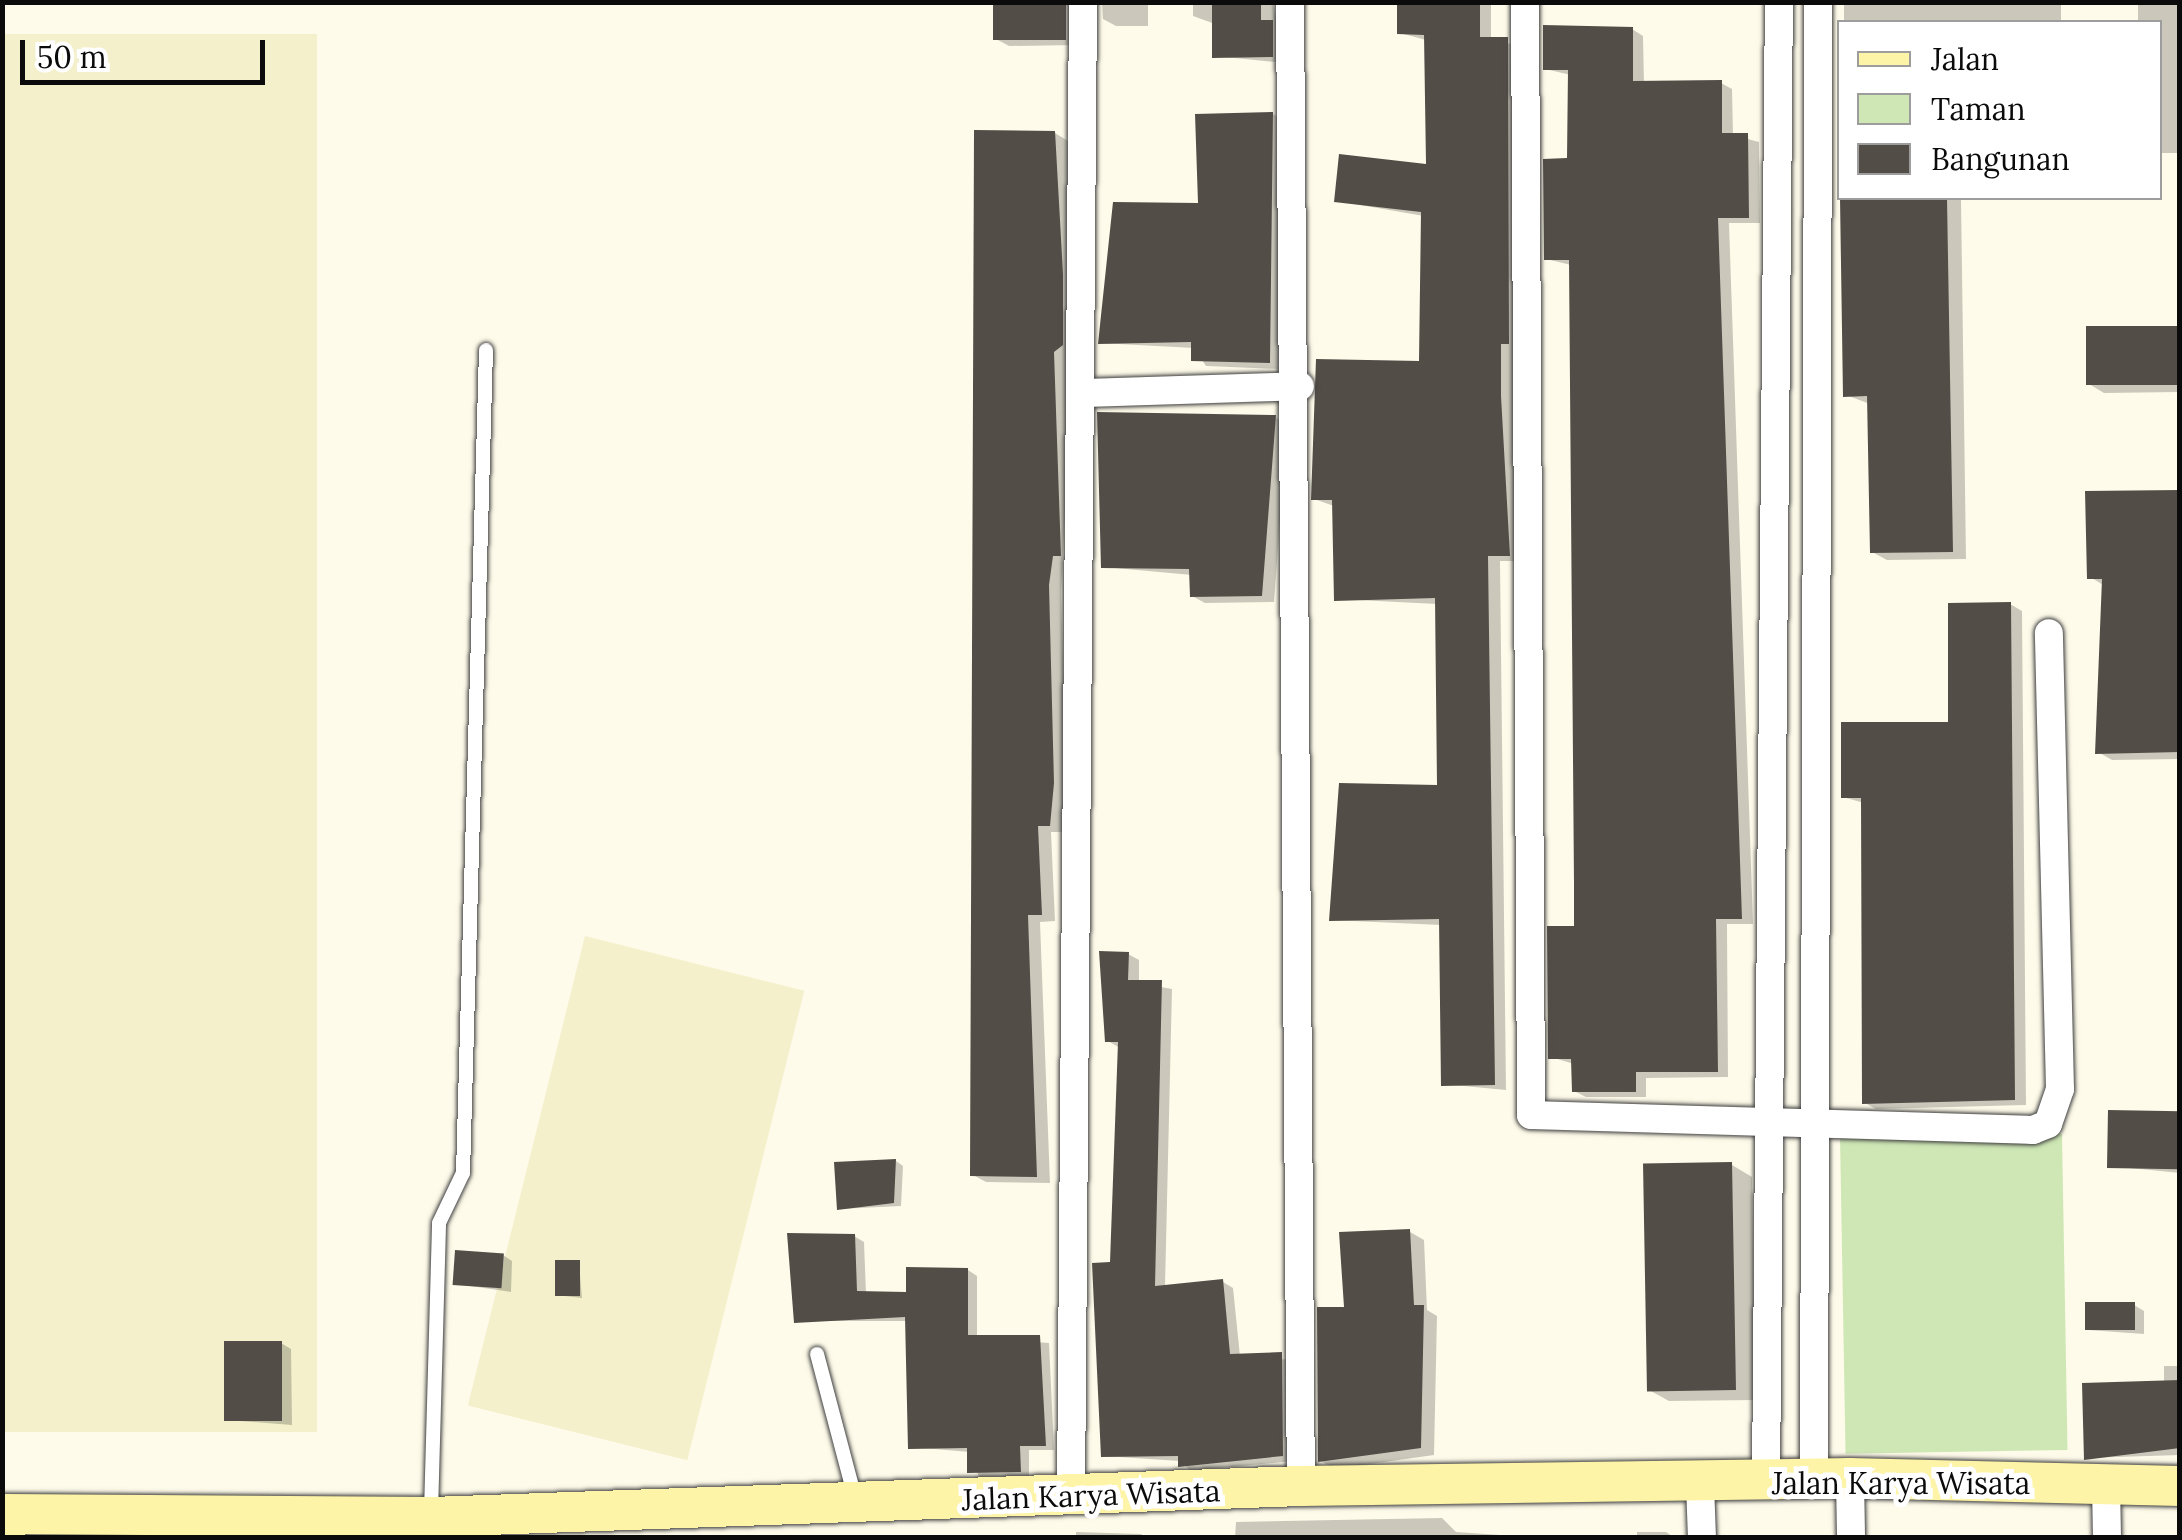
<!DOCTYPE html>
<html>
<head>
<meta charset="utf-8">
<style>
	body { margin:0 }
	#map { position:relative; width:2182px; height:1540px; overflow:hidden; background:#fefbea; font-family:Lora,serif }
	div>[style] { position:absolute }
	.farmland>* { inset:0; background:#f3f0cb; transform-origin:0 0 }
	.green>* { inset:0; background:#cee7b5; transform-origin:0 0 }
	.shadow>* { inset:0; background:#0003; transform-origin:0 0 }
	.building>* { inset:0; background:#534d48; transform-origin:0 0 }
	.roads { filter:drop-shadow(0 0 2px #3e3e3e) drop-shadow(0 0 2px #3e3e3e) }
	.lane>* { height:14px; margin:-7px; padding:0 7px; transform-origin:7px; border-radius:7px; background:#fff }
	.street>* { height:28px; margin:-14px; padding:0 14px; transform-origin:14px; border-radius:14px; background:#fff }
	.secondary>* { height:40px; margin:-20px; padding:0 20px; transform-origin:20px; border-radius:20px; background:#fdf4a7 }
	span { translate:-50% -50%; white-space:nowrap; text-align:center; line-height:1.15; -webkit-text-stroke:10px #fff; paint-order:stroke }
	.street-label { font-size:30px; color:#0b0b0b }
	.frame { position:absolute; inset:0; border:5px solid #0b0b0b; pointer-events:none }
	.legend { position:absolute; left:1837px; top:20px; width:325px; height:180px; box-sizing:border-box; background:#fff; border:2px solid #9d9d9d; margin:0; padding:12px 18px; list-style:none; font-size:30px; color:#0b0b0b }
	.legend li { display:flex; align-items:center; gap:20px; height:50px }
	.legend b { width:50px; border:2px solid #9d9d9d }
	.scale { position:absolute; left:20px; top:40px; width:245px; height:45px; box-sizing:border-box; border:5px solid #0b0b0b; border-top:0; padding-left:12px; font-size:30px; line-height:35px; white-space:nowrap; color:#0b0b0b; -webkit-text-stroke:8px #fff; paint-order:stroke }
</style>
</head>
<body>
<div id="map">
	<div class="farmland">
		<i style="left:317px;top:34px;width:1398px;height:331px;rotate:90deg"></i>
		<i style="left:585px;top:936px;width:226px;height:484px;rotate:14deg"></i>
	</div>
	<div class="green">
		<i style="left:2062px;top:1134px;width:316px;height:222px;rotate:89deg"></i>
	</div>
	<div class="shadow">
		<i style="clip-path:polygon(996px 2px,1080px 2px,1077px 45px,1009px 46px,996px 39px)"></i>
		<i style="clip-path:polygon(1102px 2px,1148px 2px,1148px 26px,1116px 26px,1103px 19px)"></i>
		<i style="clip-path:polygon(1193px 2px,1273px 2px,1285px 63px,1215px 56px,1215px 24px,1193px 16px)"></i>
		<i style="clip-path:polygon(1400px 2px,1491px 2px,1491px 39px,1519px 46px,1521px 350px,1513px 350px,1513px 404px,1522px 561px,1500px 561px,1506px 1090px,1443px 1084px,1441px 925px,1331px 920px,1439px 787px,1437px 604px,1337px 599px,1334px 506px,1314px 499px,1422px 363px,1424px 216px,1337px 201px,1429px 166px,1426px 40px,1400px 33px)"></i>
		<i style="left:1844px;top:2px;width:217px;height:20px"></i>
		<i style="clip-path:polygon(2138px 2px,2180px 2px,2180px 153px,2160px 153px,2160px 22px,2138px 22px)"></i>
		<i style="clip-path:polygon(1632px 29px,1643px 36px,1644px 84px,1721px 83px,1732px 89px,1733px 135px,1759px 142px,1760px 223px,1729px 223px,1753px 924px,1727px 924px,1728px 1077px,1646px 1078px,1646px 1097px,1586px 1097px,1574px 1091px,1574px 1064px,1551px 1057px,1576px 928px,1571px 265px,1546px 259px,1570px 161px,1571px 75px,1545px 69px)"></i>
		<i style="clip-path:polygon(1273px 114px,1285px 121px,1281px 369px,1206px 366px,1194px 348px,1100px 343px)"></i>
		<i style="clip-path:polygon(1055px 133px,1068px 141px,1076px 283px,1061px 593px,1067px 792px,1063px 832px,1051px 832px,1055px 921px,1040px 922px,1050px 1183px,986px 1182px,973px 1175px)"></i>
		<i style="clip-path:polygon(1842px 198px,1961px 198px,1966px 559px,1887px 560px,1872px 552px,1870px 404px,1846px 395px)"></i>
		<i style="clip-path:polygon(2180px 329px,2180px 392px,2104px 393px,2089px 384px)"></i>
		<i style="clip-path:polygon(1275px 417px,1287px 425px,1274px 602px,1205px 603px,1192px 596px,1192px 575px,1104px 567px)"></i>
		<i style="clip-path:polygon(2180px 492px,2180px 759px,2112px 760px,2098px 752px,2105px 586px,2090px 577px)"></i>
		<i style="clip-path:polygon(2010px 604px,2022px 611px,2026px 1105px,1876px 1109px,1865px 1103px,1864px 803px,1843px 797px,1951px 724px)"></i>
		<i style="clip-path:polygon(1128px 954px,1139px 960px,1139px 983px,1172px 989px,1165px 1287px,1223px 1282px,1233px 1288px,1240px 1356px,1293px 1360px,1293px 1461px,1191px 1471px,1180px 1461px,1103px 1456px,1120px 1048px,1108px 1041px)"></i>
		<i style="clip-path:polygon(2180px 1114px,2180px 1173px,2110px 1166px)"></i>
		<i style="clip-path:polygon(896px 1161px,903px 1166px,901px 1206px,839px 1209px)"></i>
		<i style="clip-path:polygon(1732px 1165px,1752px 1177px,1755px 1400px,1669px 1401px,1649px 1390px)"></i>
		<i style="clip-path:polygon(1410px 1232px,1424px 1240px,1427px 1310px,1437px 1316px,1434px 1455px,1335px 1469px,1321px 1461px,1346px 1310px)"></i>
		<i style="clip-path:polygon(854px 1236px,864px 1242px,866px 1293px,909px 1295px,968px 1270px,977px 1276px,977px 1338px,1049px 1343px,1054px 1450px,1029px 1450px,1029px 1476px,979px 1477px,970px 1452px,910px 1447px,908px 1321px,796px 1321px)"></i>
		<i style="clip-path:polygon(503px 1255px,512px 1261px,511px 1292px,456px 1284px)"></i>
		<i style="clip-path:polygon(579px 1263px,582px 1298px,556px 1295px)"></i>
		<i style="clip-path:polygon(2134px 1305px,2144px 1311px,2144px 1334px,2088px 1330px)"></i>
		<i style="clip-path:polygon(281px 1343px,291px 1349px,292px 1425px,227px 1420px)"></i>
		<i style="clip-path:polygon(2164px 1366px,2180px 1366px,2180px 1455px,2086px 1458px,2164px 1383px)"></i>
		<i style="clip-path:polygon(1442px 1518px,1456px 1532px,1543px 1538px,1235px 1538px,1236px 1522px)"></i>
		<i style="clip-path:polygon(1076px 1532px,1141px 1534px,1147px 1538px,1076px 1538px)"></i>
		<i style="clip-path:polygon(1637px 1532px,1666px 1532px,1675px 1538px,1637px 1538px)"></i>
	</div>
	<div class="building">
		<i style="left:993px;top:2px;width:73px;height:38px"></i>
		<i style="clip-path:polygon(1212px 2px,1261px 2px,1261px 20px,1273px 20px,1273px 57px,1212px 58px)"></i>
		<i style="clip-path:polygon(1397px 2px,1480px 2px,1480px 37px,1508px 37px,1509px 344px,1501px 344px,1501px 396px,1510px 556px,1488px 556px,1495px 1085px,1441px 1086px,1439px 919px,1329px 921px,1339px 783px,1437px 785px,1435px 598px,1334px 601px,1332px 500px,1311px 500px,1316px 359px,1419px 361px,1421px 212px,1334px 202px,1339px 154px,1426px 164px,1424px 35px,1397px 34px)"></i>
		<i style="clip-path:polygon(1543px 25px,1633px 27px,1633px 81px,1722px 80px,1722px 133px,1748px 133px,1749px 218px,1718px 218px,1742px 919px,1716px 919px,1718px 1072px,1636px 1072px,1636px 1092px,1572px 1092px,1571px 1059px,1548px 1059px,1547px 926px,1574px 926px,1574px 884px,1569px 260px,1544px 260px,1543px 159px,1567px 158px,1568px 70px,1543px 70px)"></i>
		<i style="clip-path:polygon(1273px 112px,1270px 363px,1191px 361px,1191px 342px,1098px 344px,1113px 202px,1198px 203px,1195px 114px)"></i>
		<i style="clip-path:polygon(974px 130px,1055px 131px,1063px 274px,1063px 345px,1054px 352px,1061px 556px,1053px 556px,1049px 585px,1054px 783px,1050px 826px,1038px 826px,1042px 915px,1028px 915px,1037px 1177px,970px 1176px)"></i>
		<i style="clip-path:polygon(1840px 198px,1947px 198px,1953px 552px,1870px 553px,1867px 396px,1843px 397px)"></i>
		<i style="left:2180px;top:326px;width:59px;height:94px;rotate:90deg"></i>
		<i style="clip-path:polygon(1097px 412px,1276px 415px,1262px 596px,1190px 597px,1189px 569px,1101px 568px)"></i>
		<i style="clip-path:polygon(2180px 490px,2180px 752px,2095px 754px,2102px 579px,2087px 579px,2085px 491px)"></i>
		<i style="clip-path:polygon(2011px 602px,2015px 1100px,1862px 1104px,1861px 798px,1841px 798px,1841px 722px,1948px 722px,1948px 603px)"></i>
		<i style="clip-path:polygon(1099px 951px,1129px 952px,1128px 980px,1162px 980px,1155px 1286px,1223px 1279px,1230px 1354px,1282px 1352px,1283px 1456px,1178px 1467px,1178px 1456px,1101px 1457px,1092px 1263px,1110px 1262px,1118px 1042px,1105px 1042px)"></i>
		<i style="left:2108px;top:1110px;width:72px;height:58px;rotate:1deg"></i>
		<i style="clip-path:polygon(896px 1159px,894px 1203px,837px 1210px,834px 1162px)"></i>
		<i style="left:1732px;top:1162px;width:228px;height:89px;rotate:89deg"></i>
		<i style="clip-path:polygon(1410px 1229px,1414px 1305px,1424px 1305px,1421px 1448px,1318px 1462px,1317px 1307px,1344px 1307px,1339px 1232px)"></i>
		<i style="clip-path:polygon(787px 1233px,855px 1234px,857px 1291px,906px 1292px,906px 1267px,968px 1268px,968px 1335px,1040px 1335px,1046px 1446px,1020px 1446px,1021px 1472px,967px 1473px,967px 1448px,908px 1449px,905px 1317px,794px 1323px)"></i>
		<i style="left:455px;top:1250px;width:49px;height:35px;rotate:4deg"></i>
		<i style="left:555px;top:1260px;width:25px;height:36px"></i>
		<i style="left:2135px;top:1302px;width:28px;height:50px;rotate:90deg"></i>
		<i style="left:224px;top:1341px;width:58px;height:80px"></i>
		<i style="clip-path:polygon(2180px 1380px,2180px 1448px,2084px 1460px,2082px 1383px)"></i>
	</div>
	<div class="roads">
		<div class="lane">
			<i style="left:817px;top:1354px;width:149px;rotate:75.2deg"></i>
			<i style="left:431px;top:1512px;width:289px;rotate:-88.4deg"></i>
			<i style="left:439px;top:1223px;width:55px;rotate:-64.4deg"></i>
			<i style="left:463px;top:1173px;width:823px;rotate:-88.4deg"></i>
		</div>
		<div class="street">
			<i style="left:1290px;top:2px;width:1484px;rotate:89.58deg"></i>
			<i style="left:1525px;top:2px;width:1113px;rotate:89.69deg"></i>
			<i style="left:1531px;top:1115px;width:502px;rotate:1.71deg"></i>
			<i style="left:2033px;top:1130px;width:16px;rotate:-22deg"></i>
			<i style="left:2048px;top:1124px;width:37px;rotate:-71deg"></i>
			<i style="left:2060px;top:1089px;width:456px;rotate:-91.4deg"></i>
			<i style="left:1083px;top:393px;width:217px;rotate:-1.8deg"></i>
			<i style="left:1850px;top:1478px;width:60px;rotate:89deg"></i>
			<i style="left:1814px;top:1480px;width:1478px;rotate:-89.84deg"></i>
			<i style="left:1766px;top:1481px;width:1479px;rotate:-89.5deg"></i>
			<i style="left:1700px;top:1484px;width:54px;rotate:87.9deg"></i>
			<i style="left:2106px;top:1485px;width:53px;rotate:88.9deg"></i>
			<i style="left:1071px;top:1496px;width:1494px;rotate:-89.54deg"></i>
		</div>
		<div class="secondary">
			<i style="left:5px;top:1538px;width:24px;rotate:-88deg"></i>
			<i style="left:6px;top:1514px;width:425px;rotate:0.4deg"></i>
			<i style="left:431px;top:1517px;width:871px;rotate:-2.04deg"></i>
			<i style="left:1301px;top:1486px;width:549px;rotate:-0.83deg"></i>
			<i style="left:1850px;top:1478px;width:330px;rotate:1.4deg"></i>
		</div>
	</div>
	<div class="street-label">
		<span style="left:1901px;top:1483px">Jalan Karya Wisata</span>
		<span style="left:1091px;top:1495px;rotate:-2deg">Jalan Karya Wisata</span>
	</div>
	<div class="frame"></div>
	<ul class="legend">
	<li><b style="height:12px;background:#fdf4a7"></b>Jalan</li>
	<li><b style="height:28px;background:#cee7b5"></b>Taman</li>
	<li><b style="height:28px;background:#534d48"></b>Bangunan</li>
	</ul>
	<div class="scale">50 m</div>
</div>
</body>
</html>
